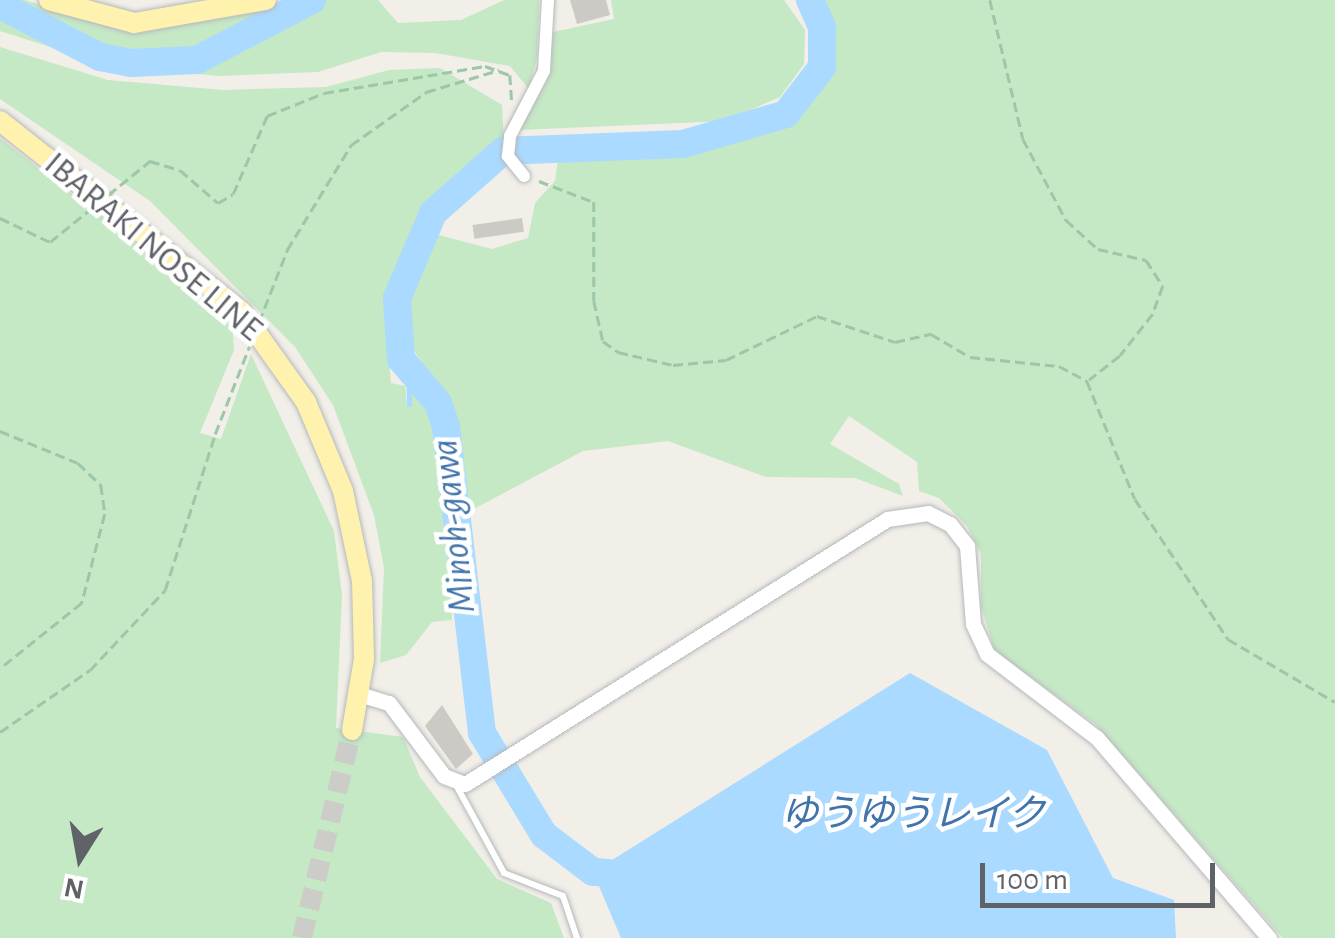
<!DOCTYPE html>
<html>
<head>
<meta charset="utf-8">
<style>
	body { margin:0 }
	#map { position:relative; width:1335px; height:938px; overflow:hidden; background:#f1efe8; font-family:"Alegreya Sans","Noto Sans JP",sans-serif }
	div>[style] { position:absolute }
	.green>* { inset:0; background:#c5e8c5 }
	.water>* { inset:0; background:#aadaff }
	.stream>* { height:5px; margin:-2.5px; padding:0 2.5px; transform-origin:2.5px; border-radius:2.5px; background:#aadaff }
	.river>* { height:28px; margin:-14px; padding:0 14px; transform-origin:14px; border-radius:14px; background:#aadaff }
	.building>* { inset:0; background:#cccac5; transform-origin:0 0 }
	.primary-tunnel>* { height:20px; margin-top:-10px; transform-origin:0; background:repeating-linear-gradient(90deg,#ccccc8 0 20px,transparent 0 30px) }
	.path>* { height:2.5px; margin-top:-1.25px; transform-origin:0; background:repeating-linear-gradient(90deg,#9cc7a9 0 10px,transparent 0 15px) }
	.roads { filter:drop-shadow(0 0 2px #b5b8bc) drop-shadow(0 0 2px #b5b8bc) }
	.service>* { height:6px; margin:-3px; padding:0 3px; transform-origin:3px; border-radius:3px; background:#fff }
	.minor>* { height:12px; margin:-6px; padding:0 6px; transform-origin:6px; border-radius:6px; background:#fff }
	.tertiary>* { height:15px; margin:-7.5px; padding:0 7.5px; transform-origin:7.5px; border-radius:7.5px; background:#fff }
	.primary>* { height:20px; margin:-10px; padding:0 10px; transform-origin:10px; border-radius:10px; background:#fff2af }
	.path-bridge>* { height:2.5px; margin-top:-1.25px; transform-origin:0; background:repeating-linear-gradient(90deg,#9cc7a9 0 10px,transparent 0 15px) }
	span { translate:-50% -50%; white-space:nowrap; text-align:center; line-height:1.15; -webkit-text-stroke:9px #fff; paint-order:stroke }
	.street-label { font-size:35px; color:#5f6368 }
	.water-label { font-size:38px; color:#4174aa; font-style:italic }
	.north { position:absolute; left:30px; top:808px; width:100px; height:100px; -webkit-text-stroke:8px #fff; paint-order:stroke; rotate:191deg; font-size:28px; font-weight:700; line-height:40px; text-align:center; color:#5f6368 }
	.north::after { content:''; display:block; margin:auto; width:35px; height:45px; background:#5f6368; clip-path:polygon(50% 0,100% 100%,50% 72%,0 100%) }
	.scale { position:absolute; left:980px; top:863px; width:235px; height:45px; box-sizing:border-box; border:5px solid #5f6368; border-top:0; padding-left:12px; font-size:30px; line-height:35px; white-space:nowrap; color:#5f6368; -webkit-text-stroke:8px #fff; paint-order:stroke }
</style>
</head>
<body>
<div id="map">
	<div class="green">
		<i style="clip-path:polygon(0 0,25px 0,134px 34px,301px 0,378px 0,398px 23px,461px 20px,504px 0,539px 0,537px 57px,529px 89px,510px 66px,435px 53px,381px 52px,318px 72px,219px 76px,110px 66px,0 31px)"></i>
		<i style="clip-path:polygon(611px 0,784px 0,805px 30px,804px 64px,780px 97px,725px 121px,519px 130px,546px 83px,553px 32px,614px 19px)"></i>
		<i style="clip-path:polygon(799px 0,1335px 0,1335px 938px,1283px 938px,1095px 724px,995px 652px,981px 606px,981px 554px,967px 526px,939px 498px,919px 491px,917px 462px,849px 416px,830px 444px,899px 484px,903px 496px,855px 478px,766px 477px,668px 441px,583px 451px,466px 513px,451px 407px,407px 340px,407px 299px,422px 246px,431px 233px,492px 249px,528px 238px,535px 203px,555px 181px,561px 140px,709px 134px,785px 106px,808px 80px,816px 55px,815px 30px)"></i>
		<i style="clip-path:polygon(0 47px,108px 80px,223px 90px,326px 87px,389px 70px,440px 68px,502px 105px,504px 144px,463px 168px,422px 211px,385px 310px,391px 383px,405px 386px,407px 404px,413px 388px,435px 424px,450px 558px,452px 620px,432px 622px,406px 655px,380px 663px,384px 568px,374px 515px,333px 405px,295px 347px,150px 201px,0 99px)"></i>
		<i style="clip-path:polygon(0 138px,232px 320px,234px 350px,200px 433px,221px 439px,251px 354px,334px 531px,342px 595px,336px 728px,403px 737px,420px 777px,497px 879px,551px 903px,564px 938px,0 938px)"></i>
	</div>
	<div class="water">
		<i style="clip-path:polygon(910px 673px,1047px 750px,1113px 878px,1174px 900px,1176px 938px,621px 938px,593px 872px)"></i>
	</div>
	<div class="stream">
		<i style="left:408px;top:371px;width:33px;rotate:88deg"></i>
	</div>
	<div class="river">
		<i style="left:0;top:5px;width:113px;rotate:27.5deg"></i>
		<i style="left:100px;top:57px;width:32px;rotate:11deg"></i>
		<i style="left:131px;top:63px;width:66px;rotate:-2.6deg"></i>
		<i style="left:197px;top:60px;width:130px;rotate:-27.6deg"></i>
		<i style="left:630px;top:875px;width:37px;rotate:-175deg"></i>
		<i style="left:593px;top:872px;width:61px;rotate:-142.9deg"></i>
		<i style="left:544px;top:835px;width:119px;rotate:-121.3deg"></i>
		<i style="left:482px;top:733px;width:308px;rotate:-96.7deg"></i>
		<i style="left:446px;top:427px;width:25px;rotate:-108deg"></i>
		<i style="left:438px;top:403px;width:57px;rotate:-130.1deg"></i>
		<i style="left:401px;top:359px;width:61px;rotate:-93.8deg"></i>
		<i style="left:397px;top:298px;width:92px;rotate:-67deg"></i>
		<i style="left:433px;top:213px;width:94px;rotate:-41.5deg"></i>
		<i style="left:503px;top:151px;width:180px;rotate:-2.2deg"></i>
		<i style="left:683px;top:144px;width:107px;rotate:-16.2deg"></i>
		<i style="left:786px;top:114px;width:59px;rotate:-52.5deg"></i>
		<i style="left:822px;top:67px;width:40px;rotate:-90deg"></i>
		<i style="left:822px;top:27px;width:30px;rotate:-114deg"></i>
	</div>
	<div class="building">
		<i style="clip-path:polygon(570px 0,606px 0,610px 15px,577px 24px)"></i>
		<i style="left:522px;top:218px;width:14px;height:50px;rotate:82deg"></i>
		<i style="clip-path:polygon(442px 705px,473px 754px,456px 769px,425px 726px)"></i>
	</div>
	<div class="primary-tunnel">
		<i style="left:302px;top:938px;width:214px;rotate:-76.5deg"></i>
	</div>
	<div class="path">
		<i style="left:990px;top:0;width:143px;rotate:76.6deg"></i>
		<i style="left:1023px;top:139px;width:92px;rotate:62deg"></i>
		<i style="left:1066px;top:220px;width:43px;rotate:42.2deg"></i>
		<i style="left:1098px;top:249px;width:49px;rotate:12.9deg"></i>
		<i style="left:1146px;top:260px;width:31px;rotate:57deg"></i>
		<i style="left:1163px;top:286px;width:30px;rotate:110deg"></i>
		<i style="left:1153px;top:314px;width:53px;rotate:128.2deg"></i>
		<i style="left:1120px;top:356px;width:39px;rotate:142deg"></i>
		<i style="left:150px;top:161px;width:31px;rotate:17deg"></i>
		<i style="left:180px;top:170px;width:50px;rotate:41deg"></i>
		<i style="left:218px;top:203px;width:17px;rotate:-31deg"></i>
		<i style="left:233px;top:194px;width:85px;rotate:-66.4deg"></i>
		<i style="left:267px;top:116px;width:61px;rotate:-22deg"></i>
		<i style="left:324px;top:93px;width:163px;rotate:-9.5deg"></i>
		<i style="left:485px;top:66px;width:27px;rotate:20deg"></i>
		<i style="left:510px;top:75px;width:27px;rotate:86deg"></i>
		<i style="left:539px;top:181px;width:59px;rotate:20.9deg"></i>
		<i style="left:594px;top:202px;width:99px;rotate:90deg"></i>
		<i style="left:594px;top:301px;width:41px;rotate:77.3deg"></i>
		<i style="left:603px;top:341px;width:19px;rotate:36deg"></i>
		<i style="left:618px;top:352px;width:57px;rotate:13.3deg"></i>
		<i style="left:673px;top:365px;width:53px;rotate:-5.4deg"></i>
		<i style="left:726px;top:360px;width:101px;rotate:-25.8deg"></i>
		<i style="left:817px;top:316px;width:82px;rotate:18.4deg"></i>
		<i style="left:895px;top:342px;width:37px;rotate:-13deg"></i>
		<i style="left:931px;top:334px;width:45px;rotate:30.5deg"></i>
		<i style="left:970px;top:357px;width:89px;rotate:5.8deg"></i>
		<i style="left:1059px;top:366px;width:32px;rotate:28deg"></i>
		<i style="left:1087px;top:381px;width:127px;rotate:67.9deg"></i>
		<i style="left:1135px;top:499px;width:168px;rotate:56.4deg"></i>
		<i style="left:1228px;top:639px;width:124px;rotate:30.5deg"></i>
		<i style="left:0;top:218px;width:55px;rotate:25.6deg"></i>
		<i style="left:287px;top:250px;width:123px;rotate:-58.6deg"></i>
		<i style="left:351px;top:145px;width:92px;rotate:-35.2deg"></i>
		<i style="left:426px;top:92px;width:76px;rotate:-16.8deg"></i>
		<i style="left:0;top:431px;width:84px;rotate:22.3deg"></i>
		<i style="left:78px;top:463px;width:32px;rotate:44deg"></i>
		<i style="left:101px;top:485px;width:29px;rotate:82deg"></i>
		<i style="left:105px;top:514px;width:92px;rotate:104.5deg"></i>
		<i style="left:82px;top:603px;width:105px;rotate:141.2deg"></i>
		<i style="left:0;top:732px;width:109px;rotate:-34.6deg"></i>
		<i style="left:90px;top:670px;width:110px;rotate:-46.8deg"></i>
		<i style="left:165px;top:590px;width:164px;rotate:-72.2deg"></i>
	</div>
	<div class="roads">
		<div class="service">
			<i style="left:455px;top:783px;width:102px;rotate:61.4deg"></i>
			<i style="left:504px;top:873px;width:63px;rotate:21.3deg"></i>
			<i style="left:563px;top:896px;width:44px;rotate:71.6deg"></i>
		</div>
		<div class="minor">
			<i style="left:524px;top:176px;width:26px;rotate:-129deg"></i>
			<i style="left:508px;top:156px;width:20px;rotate:-84deg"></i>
			<i style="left:510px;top:136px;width:73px;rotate:-62.4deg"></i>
			<i style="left:544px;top:71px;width:71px;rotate:-86.8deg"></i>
		</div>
		<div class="tertiary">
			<i style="left:359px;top:694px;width:31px;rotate:17deg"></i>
			<i style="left:389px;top:703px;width:91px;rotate:53deg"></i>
			<i style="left:444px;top:776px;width:22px;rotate:21deg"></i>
			<i style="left:465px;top:784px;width:498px;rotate:-32.1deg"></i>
			<i style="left:887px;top:519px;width:41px;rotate:-8.3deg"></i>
			<i style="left:928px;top:513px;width:25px;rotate:27deg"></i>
			<i style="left:950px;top:524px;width:28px;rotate:52deg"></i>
			<i style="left:967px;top:546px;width:78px;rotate:85.6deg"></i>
			<i style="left:973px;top:624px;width:33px;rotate:65deg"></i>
			<i style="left:987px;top:654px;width:138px;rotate:37.4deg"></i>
			<i style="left:1097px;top:738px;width:264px;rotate:49.3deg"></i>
		</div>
		<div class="primary">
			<i style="left:49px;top:0;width:88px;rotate:15.1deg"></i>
			<i style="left:134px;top:23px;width:134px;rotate:-9.9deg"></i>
			<i style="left:0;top:121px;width:307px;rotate:38.3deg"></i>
			<i style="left:241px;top:311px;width:112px;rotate:54.5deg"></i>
			<i style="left:306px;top:402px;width:96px;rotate:67.4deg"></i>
			<i style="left:343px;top:491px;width:92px;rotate:78.1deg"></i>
			<i style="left:362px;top:581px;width:78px;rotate:88.5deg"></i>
			<i style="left:364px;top:659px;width:72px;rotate:99.6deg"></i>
		</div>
	</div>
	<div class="path-bridge">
		<i style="left:50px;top:242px;width:129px;rotate:-39deg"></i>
		<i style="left:215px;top:434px;width:198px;rotate:-68.6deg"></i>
	</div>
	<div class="street-label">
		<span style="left:153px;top:247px;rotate:40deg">IBARAKI NOSE LINE</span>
	</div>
	<div class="water-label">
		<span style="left:455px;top:526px;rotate:-96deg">Minoh-gawa</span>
		<span style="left:913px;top:816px">ゆうゆうレイク</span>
	</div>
	<div class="north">N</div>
	<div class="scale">100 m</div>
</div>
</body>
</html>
